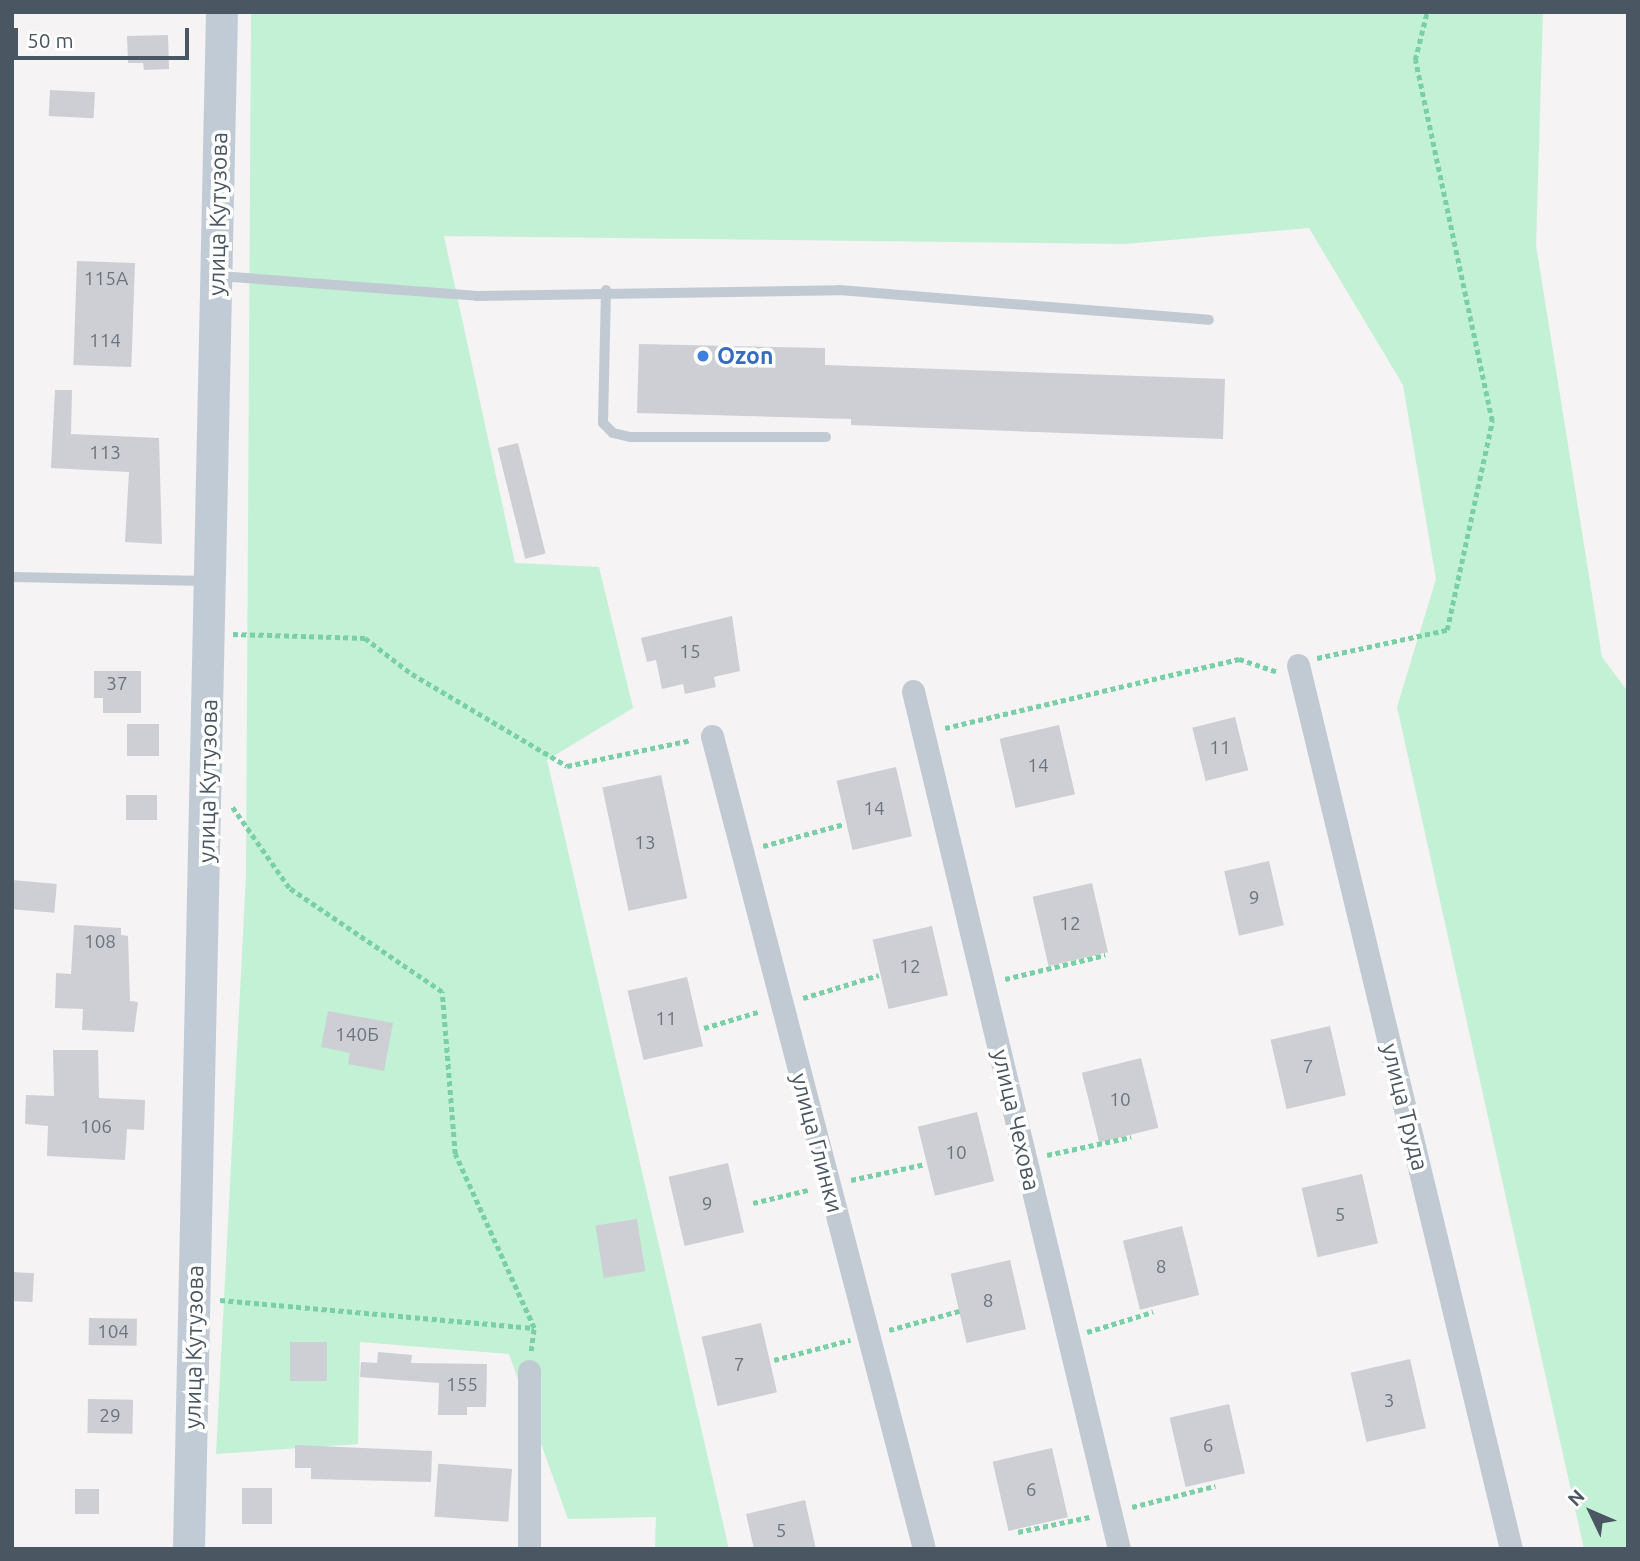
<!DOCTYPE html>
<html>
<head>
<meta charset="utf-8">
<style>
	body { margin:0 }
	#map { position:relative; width:1640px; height:1561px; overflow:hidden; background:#f5f3f3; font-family:Ubuntu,sans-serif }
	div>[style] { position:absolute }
	.green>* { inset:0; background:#c3f1d5 }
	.building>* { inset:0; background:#cdcfd5; transform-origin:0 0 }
	.path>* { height:4.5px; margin-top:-2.25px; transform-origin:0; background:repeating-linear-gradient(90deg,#7ad0a6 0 5px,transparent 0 8.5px) }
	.service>* { height:10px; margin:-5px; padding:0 5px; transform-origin:5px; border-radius:5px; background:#c1cad2 }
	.minor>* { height:23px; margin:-11.5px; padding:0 11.5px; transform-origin:11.5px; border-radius:11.5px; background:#c1cad2 }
	.secondary>* { height:32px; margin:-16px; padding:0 16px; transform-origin:16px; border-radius:16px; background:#c1cbd6 }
	.dots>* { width:19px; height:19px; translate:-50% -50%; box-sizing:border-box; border:4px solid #fff; border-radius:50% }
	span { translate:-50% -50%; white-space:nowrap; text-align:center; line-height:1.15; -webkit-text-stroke:7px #fff; paint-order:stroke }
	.number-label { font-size:19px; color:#6b747e }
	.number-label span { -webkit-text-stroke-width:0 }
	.street-label { font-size:23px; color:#4a5661 }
	.shop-label { font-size:23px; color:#366cbe; font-weight:700 }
	.left { translate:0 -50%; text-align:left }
	.frame { position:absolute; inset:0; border:14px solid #4a5661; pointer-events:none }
	.north { position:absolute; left:1556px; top:1477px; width:70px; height:70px; -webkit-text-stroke:5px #fff; paint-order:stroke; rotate:314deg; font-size:19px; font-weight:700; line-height:28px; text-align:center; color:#4a5661 }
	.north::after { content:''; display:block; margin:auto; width:24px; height:32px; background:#4a5661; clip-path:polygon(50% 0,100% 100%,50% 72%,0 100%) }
	.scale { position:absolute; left:14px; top:28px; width:175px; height:32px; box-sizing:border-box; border:4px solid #4a5661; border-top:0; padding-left:9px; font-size:21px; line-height:24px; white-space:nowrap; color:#4a5661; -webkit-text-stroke:5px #fff; paint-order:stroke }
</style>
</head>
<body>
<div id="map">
	<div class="green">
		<i style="clip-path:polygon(251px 12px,1543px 12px,1536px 245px,1602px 657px,1628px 692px,1628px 1549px,1584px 1549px,1397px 707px,1436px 579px,1403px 385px,1309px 228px,1125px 244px,444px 236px,515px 563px,599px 567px,633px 708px,547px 760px,729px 1549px,655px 1549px,656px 1517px,568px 1519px,509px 1354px,360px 1342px,358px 1444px,216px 1454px,246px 876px)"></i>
	</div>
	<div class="building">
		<i style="clip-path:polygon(168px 35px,169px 69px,144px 70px,143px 63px,128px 63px,127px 36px)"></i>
		<i style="left:50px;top:90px;width:45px;height:26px;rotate:3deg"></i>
		<i style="left:77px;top:261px;width:58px;height:104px;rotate:2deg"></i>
		<i style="clip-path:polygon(639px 344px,825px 348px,825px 365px,1225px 379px,1223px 439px,851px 425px,851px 419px,637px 413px)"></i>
		<i style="clip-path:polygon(55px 390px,72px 390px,71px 434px,159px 438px,162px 544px,125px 542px,129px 472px,51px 468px)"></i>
		<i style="left:518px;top:443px;width:114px;height:21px;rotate:76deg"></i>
		<i style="clip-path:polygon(732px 616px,740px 671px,714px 677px,716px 687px,685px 694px,683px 684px,662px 689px,656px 660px,647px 662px,641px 638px)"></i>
		<i style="clip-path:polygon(94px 671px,141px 671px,141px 713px,103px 713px,103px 698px,94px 698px)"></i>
		<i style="left:1235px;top:717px;width:55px;height:44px;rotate:76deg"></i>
		<i style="left:127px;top:724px;width:32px;height:32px"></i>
		<i style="left:1059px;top:725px;width:71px;height:61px;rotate:77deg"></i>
		<i style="left:896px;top:767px;width:71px;height:61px;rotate:77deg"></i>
		<i style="left:661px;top:775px;width:126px;height:60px;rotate:78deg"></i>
		<i style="left:126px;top:795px;width:31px;height:25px"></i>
		<i style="left:1269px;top:861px;width:66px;height:46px;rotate:77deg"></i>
		<i style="left:12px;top:880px;width:45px;height:29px;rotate:5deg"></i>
		<i style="left:1092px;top:883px;width:71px;height:61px;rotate:77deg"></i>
		<i style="clip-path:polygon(74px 925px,121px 928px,121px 935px,128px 936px,130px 1001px,138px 1002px,134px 1032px,82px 1030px,83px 1009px,55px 1008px,56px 973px,71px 974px)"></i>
		<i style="left:932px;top:926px;width:71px;height:61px;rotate:77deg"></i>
		<i style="left:687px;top:977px;width:71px;height:61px;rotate:77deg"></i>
		<i style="clip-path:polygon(328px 1011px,393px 1023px,384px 1071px,348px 1064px,350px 1053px,321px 1047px)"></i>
		<i style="left:1330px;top:1026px;width:71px;height:61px;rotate:77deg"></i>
		<i style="clip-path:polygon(53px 1050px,98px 1050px,99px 1098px,145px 1100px,144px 1130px,127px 1129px,125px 1160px,47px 1156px,48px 1126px,25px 1124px,26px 1095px,54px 1096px)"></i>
		<i style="left:1141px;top:1058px;width:72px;height:61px;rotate:76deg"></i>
		<i style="left:977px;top:1112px;width:71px;height:61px;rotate:76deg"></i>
		<i style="left:728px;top:1163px;width:71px;height:61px;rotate:77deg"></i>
		<i style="left:1362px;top:1174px;width:71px;height:62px;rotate:77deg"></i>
		<i style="left:637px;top:1219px;width:53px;height:42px;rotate:81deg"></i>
		<i style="left:1182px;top:1226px;width:71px;height:61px;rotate:76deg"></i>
		<i style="left:1010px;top:1260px;width:71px;height:61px;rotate:77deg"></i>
		<i style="left:12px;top:1272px;width:22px;height:29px;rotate:3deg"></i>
		<i style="left:89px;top:1318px;width:48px;height:27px;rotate:1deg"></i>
		<i style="left:761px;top:1323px;width:71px;height:61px;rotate:77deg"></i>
		<i style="left:290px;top:1342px;width:37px;height:39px"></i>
		<i style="clip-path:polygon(378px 1352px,412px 1355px,411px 1363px,487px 1364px,486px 1407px,467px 1407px,467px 1415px,438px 1415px,439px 1383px,360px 1377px,361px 1362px,377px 1363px)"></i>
		<i style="left:1410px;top:1359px;width:71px;height:61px;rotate:77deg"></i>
		<i style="left:88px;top:1399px;width:45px;height:34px;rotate:1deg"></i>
		<i style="left:1229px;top:1404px;width:71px;height:61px;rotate:77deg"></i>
		<i style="clip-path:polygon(295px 1445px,432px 1451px,431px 1482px,311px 1479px,311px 1468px,295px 1468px)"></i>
		<i style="left:1052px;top:1448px;width:71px;height:61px;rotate:77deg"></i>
		<i style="left:512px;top:1469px;width:53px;height:74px;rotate:94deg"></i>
		<i style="left:242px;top:1488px;width:30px;height:36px"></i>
		<i style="left:75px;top:1489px;width:24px;height:25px"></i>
		<i style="clip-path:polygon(805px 1500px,816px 1549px,754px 1549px,746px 1514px)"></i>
	</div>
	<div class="path">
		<i style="left:233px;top:634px;width:132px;rotate:1.7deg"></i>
		<i style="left:365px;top:638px;width:59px;rotate:37.5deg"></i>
		<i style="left:412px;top:674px;width:180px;rotate:30.7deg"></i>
		<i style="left:567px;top:766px;width:127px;rotate:-11.8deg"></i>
		<i style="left:1317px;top:658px;width:133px;rotate:-12.2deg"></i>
		<i style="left:1447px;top:630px;width:214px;rotate:-77.8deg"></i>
		<i style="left:1492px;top:421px;width:369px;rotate:-102deg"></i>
		<i style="left:1415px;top:60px;width:49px;rotate:-76deg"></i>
		<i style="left:945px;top:728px;width:302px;rotate:-13.2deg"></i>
		<i style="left:1239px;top:659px;width:41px;rotate:18.4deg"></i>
		<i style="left:763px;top:846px;width:84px;rotate:-15.2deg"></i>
		<i style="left:1005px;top:979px;width:103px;rotate:-13.5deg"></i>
		<i style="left:803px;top:998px;width:79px;rotate:-16.8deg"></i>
		<i style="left:704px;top:1028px;width:59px;rotate:-16.6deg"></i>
		<i style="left:1047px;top:1155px;width:86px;rotate:-12.1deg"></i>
		<i style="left:851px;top:1180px;width:76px;rotate:-12.2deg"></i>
		<i style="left:753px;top:1203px;width:57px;rotate:-13.3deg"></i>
		<i style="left:220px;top:1300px;width:315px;rotate:5.1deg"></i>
		<i style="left:534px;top:1328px;width:191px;rotate:-114.4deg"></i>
		<i style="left:455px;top:1154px;width:163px;rotate:-94.6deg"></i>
		<i style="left:442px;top:992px;width:185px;rotate:-145.8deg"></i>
		<i style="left:289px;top:888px;width:99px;rotate:-125.1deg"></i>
		<i style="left:889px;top:1330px;width:73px;rotate:-15.2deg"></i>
		<i style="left:1087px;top:1332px;width:69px;rotate:-16.9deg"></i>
		<i style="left:531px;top:1351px;width:23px;rotate:-83deg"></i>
		<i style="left:774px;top:1360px;width:79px;rotate:-14.7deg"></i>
		<i style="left:1132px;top:1507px;width:86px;rotate:-14.2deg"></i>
		<i style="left:1018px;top:1532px;width:73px;rotate:-11.9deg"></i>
	</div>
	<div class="service">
		<i style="left:219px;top:276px;width:259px;rotate:4.4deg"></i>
		<i style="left:477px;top:296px;width:362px;rotate:-0.9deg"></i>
		<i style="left:839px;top:290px;width:371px;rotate:4.6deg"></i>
		<i style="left:606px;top:290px;width:133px;rotate:91.3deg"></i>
		<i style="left:603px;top:423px;width:14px;rotate:45deg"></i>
		<i style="left:613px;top:433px;width:17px;rotate:13deg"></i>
		<i style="left:630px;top:437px;width:196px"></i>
		<i style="left:12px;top:577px;width:194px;rotate:1.2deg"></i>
	</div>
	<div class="minor">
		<i style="left:1298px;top:665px;width:909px;rotate:76.45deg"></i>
		<i style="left:913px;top:691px;width:882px;rotate:76.5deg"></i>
		<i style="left:712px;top:736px;width:840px;rotate:75.38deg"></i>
		<i style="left:529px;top:1371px;width:178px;rotate:90deg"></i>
	</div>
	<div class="secondary">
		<i style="left:189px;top:1549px;width:1537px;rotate:-88.77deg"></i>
	</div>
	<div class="dots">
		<i style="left:703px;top:356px;background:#3f7fe0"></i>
	</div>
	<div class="number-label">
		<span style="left:106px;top:279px">115А</span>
		<span style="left:105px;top:341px">114</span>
		<span style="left:105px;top:453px">113</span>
		<span style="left:690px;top:652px">15</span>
		<span style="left:117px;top:684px">37</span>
		<span style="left:1220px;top:748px">11</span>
		<span style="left:1038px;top:766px">14</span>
		<span style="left:874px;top:809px">14</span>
		<span style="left:645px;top:843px">13</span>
		<span style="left:1254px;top:898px">9</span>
		<span style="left:1070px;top:924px">12</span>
		<span style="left:100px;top:942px">108</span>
		<span style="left:910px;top:967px">12</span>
		<span style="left:666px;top:1019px">11</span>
		<span style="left:357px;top:1035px">140Б</span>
		<span style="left:1308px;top:1067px">7</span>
		<span style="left:1120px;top:1100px">10</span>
		<span style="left:96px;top:1127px">106</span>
		<span style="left:956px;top:1153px">10</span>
		<span style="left:707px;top:1204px">9</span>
		<span style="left:1340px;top:1215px">5</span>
		<span style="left:1161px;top:1267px">8</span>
		<span style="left:988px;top:1301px">8</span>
		<span style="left:113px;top:1332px">104</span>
		<span style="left:739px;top:1365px">7</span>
		<span style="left:462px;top:1385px">155</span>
		<span style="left:1389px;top:1401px">3</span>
		<span style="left:110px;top:1416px">29</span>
		<span style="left:1208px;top:1446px">6</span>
		<span style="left:1031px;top:1490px">6</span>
		<span style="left:781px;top:1531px">5</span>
	</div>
	<div class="street-label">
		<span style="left:218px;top:214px;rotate:-89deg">улица Кутузова</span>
		<span style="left:208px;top:781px;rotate:-89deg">улица Кутузова</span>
		<span style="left:1405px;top:1107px;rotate:76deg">улица Труда</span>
		<span style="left:1016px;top:1120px;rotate:77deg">улица Чехова</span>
		<span style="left:817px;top:1143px;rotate:75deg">улица Глинки</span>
		<span style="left:194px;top:1347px;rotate:-89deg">улица Кутузова</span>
	</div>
	<div class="shop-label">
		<span class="left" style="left:717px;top:356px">Ozon</span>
	</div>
	<div class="frame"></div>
	<div class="north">N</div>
	<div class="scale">50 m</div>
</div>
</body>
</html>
